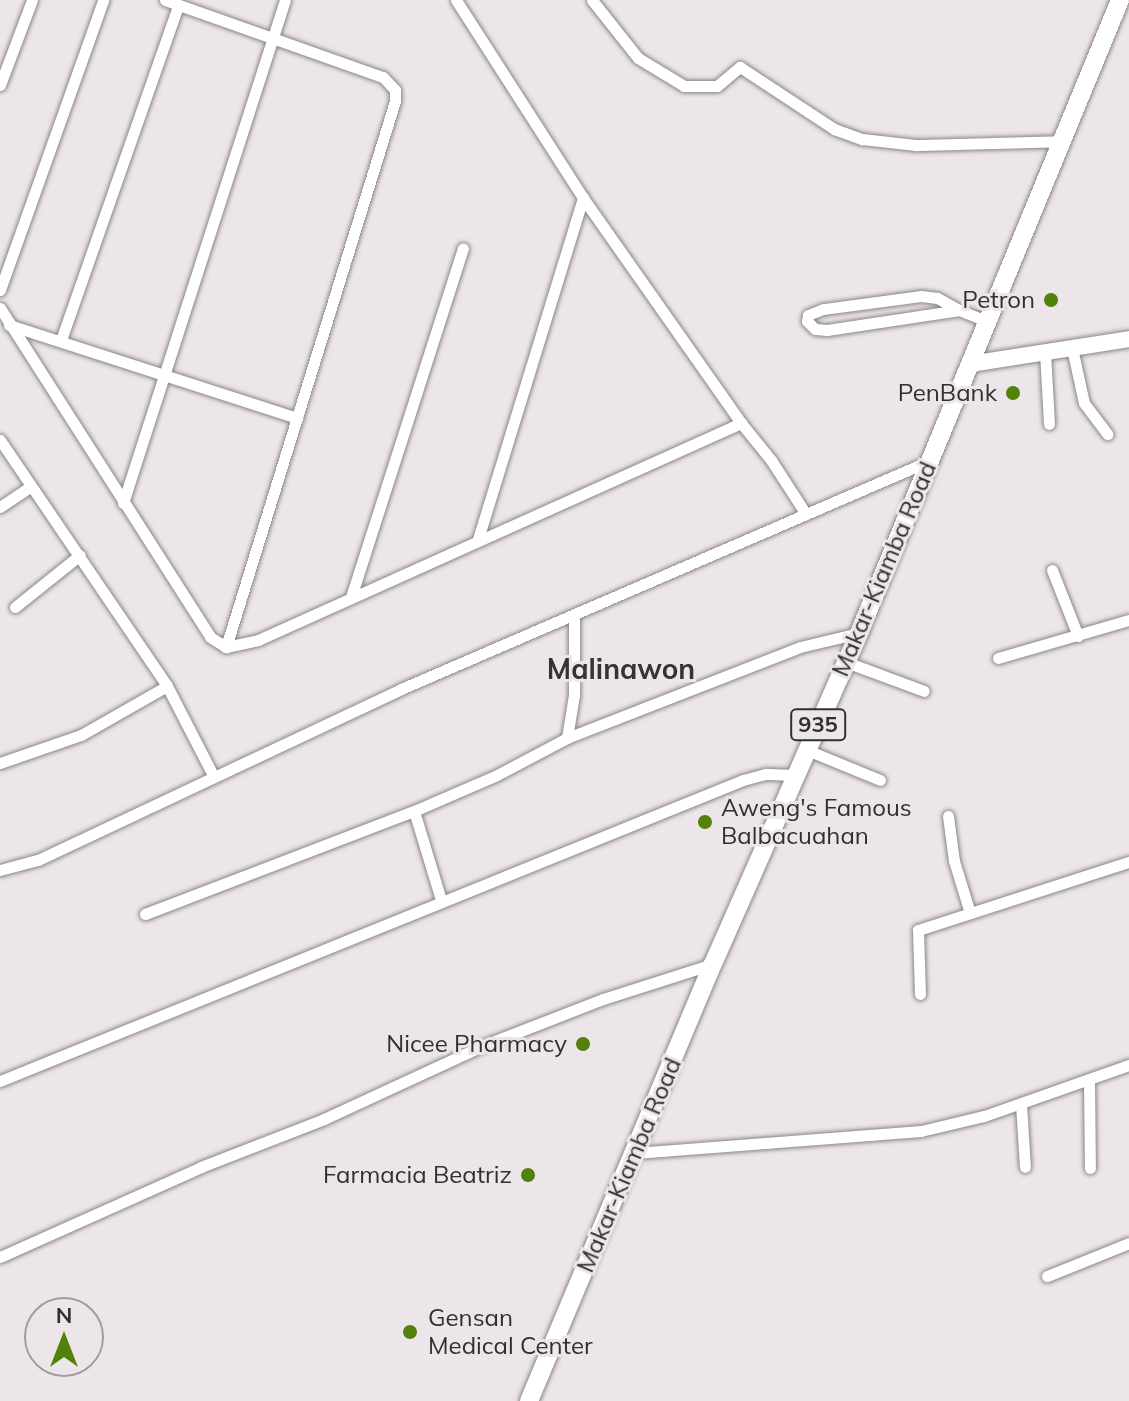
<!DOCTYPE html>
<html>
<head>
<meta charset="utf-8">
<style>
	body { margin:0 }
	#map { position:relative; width:1129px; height:1401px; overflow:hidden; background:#ece5e9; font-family:Mulish,sans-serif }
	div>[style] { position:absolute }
	.roads { filter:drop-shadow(0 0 2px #8b8588) drop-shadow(0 0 2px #8b8588) }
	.street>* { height:11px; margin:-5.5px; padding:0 5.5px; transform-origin:5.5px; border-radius:5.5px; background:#fff }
	.secondary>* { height:16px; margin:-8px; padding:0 8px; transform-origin:8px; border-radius:8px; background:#fff }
	.primary>* { height:18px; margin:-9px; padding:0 9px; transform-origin:9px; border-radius:9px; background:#fff }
	.dots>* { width:22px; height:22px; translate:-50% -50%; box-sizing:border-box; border:4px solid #ece5e9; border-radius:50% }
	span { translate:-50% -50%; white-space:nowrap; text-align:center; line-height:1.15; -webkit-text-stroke:6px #ece5e9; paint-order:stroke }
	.shield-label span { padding:2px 6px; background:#ece5e9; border:2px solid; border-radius:6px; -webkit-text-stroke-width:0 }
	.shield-label { font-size:22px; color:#322f31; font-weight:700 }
	.poi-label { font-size:24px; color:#322f31 }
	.right { translate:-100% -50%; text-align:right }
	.left { translate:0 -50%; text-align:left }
	.street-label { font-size:24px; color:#322f31 }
	.quarter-label { font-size:28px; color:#373235; font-weight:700 }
	.north { position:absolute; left:24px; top:1297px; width:80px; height:80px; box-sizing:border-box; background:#ece5e9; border:2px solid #a29c9f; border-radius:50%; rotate:0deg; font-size:22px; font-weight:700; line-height:32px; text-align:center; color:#322f31 }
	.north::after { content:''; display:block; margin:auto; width:28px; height:36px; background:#53810c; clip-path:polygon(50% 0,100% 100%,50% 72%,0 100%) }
</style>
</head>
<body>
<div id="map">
	<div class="roads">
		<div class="street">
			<i style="left:165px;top:0;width:231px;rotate:19.5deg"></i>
			<i style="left:383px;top:77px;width:18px;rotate:47deg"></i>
			<i style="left:395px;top:90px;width:11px;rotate:90deg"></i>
			<i style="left:395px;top:101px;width:572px;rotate:107.2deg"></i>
			<i style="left:456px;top:0;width:235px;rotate:57.3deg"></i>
			<i style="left:583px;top:198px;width:275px;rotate:54.9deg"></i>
			<i style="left:741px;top:423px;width:48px;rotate:51deg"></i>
			<i style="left:771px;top:460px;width:64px;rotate:57.1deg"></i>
			<i style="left:592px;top:0;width:74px;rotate:51.6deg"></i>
			<i style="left:638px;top:58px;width:54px;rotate:31.3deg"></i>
			<i style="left:684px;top:86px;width:33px"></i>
			<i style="left:717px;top:86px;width:30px;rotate:-40deg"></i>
			<i style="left:740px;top:67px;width:113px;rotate:33.4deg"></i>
			<i style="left:834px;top:129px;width:30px;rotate:20deg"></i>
			<i style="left:862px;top:139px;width:54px;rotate:6.3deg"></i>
			<i style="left:916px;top:145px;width:148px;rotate:-1.5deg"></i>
			<i style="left:0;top:85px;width:91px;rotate:-69.4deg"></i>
			<i style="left:0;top:290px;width:308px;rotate:-70.4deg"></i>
			<i style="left:0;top:308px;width:390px;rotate:57.4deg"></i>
			<i style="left:210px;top:637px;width:19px;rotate:32deg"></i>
			<i style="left:226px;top:647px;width:33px;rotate:-12deg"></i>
			<i style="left:258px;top:640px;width:530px;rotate:-24.19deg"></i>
			<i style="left:959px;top:310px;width:25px;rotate:-151deg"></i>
			<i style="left:937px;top:298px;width:16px;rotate:-173deg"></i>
			<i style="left:921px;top:296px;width:99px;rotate:172.4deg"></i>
			<i style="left:823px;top:309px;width:16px;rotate:158deg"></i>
			<i style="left:808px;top:315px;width:6px;rotate:99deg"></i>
			<i style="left:807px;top:321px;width:11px;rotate:45deg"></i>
			<i style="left:815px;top:329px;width:12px;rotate:5deg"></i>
			<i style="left:827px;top:330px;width:134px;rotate:-8.6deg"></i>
			<i style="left:959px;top:310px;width:32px;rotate:22deg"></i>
			<i style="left:9px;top:325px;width:303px;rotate:17.9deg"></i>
			<i style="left:61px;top:340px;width:355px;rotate:-70.7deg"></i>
			<i style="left:1072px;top:348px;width:56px;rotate:77.7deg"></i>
			<i style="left:1084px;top:403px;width:39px;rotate:53deg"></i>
			<i style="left:1045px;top:352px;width:72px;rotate:86.8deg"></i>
			<i style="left:0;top:440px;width:297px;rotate:55.8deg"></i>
			<i style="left:167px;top:686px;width:100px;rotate:62.7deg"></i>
			<i style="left:123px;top:503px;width:528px;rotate:-72.15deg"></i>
			<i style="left:0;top:507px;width:36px;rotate:-34deg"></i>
			<i style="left:478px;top:539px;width:357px;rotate:-72.9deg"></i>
			<i style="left:1052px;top:570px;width:71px;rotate:68.5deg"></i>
			<i style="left:351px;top:597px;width:366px;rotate:-72.2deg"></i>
			<i style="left:15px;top:607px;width:83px;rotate:-38.7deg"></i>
			<i style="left:998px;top:658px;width:136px;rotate:-16.2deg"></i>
			<i style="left:846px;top:662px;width:83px;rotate:20.4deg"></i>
			<i style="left:567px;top:738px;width:44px;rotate:-80.8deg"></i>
			<i style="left:574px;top:695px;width:81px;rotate:-90deg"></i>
			<i style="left:807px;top:750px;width:79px;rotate:22.3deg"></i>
			<i style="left:0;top:763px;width:86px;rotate:-19.1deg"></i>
			<i style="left:81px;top:735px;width:99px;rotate:-29.7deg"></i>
			<i style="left:414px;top:811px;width:90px;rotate:-23.4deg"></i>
			<i style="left:497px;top:775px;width:79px;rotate:-27.9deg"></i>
			<i style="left:567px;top:738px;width:250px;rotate:-21.3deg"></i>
			<i style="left:800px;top:647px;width:61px;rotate:-13.3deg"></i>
			<i style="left:948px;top:816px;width:45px;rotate:82.4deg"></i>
			<i style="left:954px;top:861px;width:54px;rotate:72.9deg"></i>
			<i style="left:0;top:870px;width:39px;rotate:-15deg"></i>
			<i style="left:38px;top:860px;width:401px;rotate:-25.2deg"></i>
			<i style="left:401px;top:689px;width:575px;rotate:-23.36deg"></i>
			<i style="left:145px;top:914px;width:288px;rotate:-21deg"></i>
			<i style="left:414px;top:811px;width:93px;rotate:73.1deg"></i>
			<i style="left:920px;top:994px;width:64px;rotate:-91.8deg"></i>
			<i style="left:918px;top:930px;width:222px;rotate:-17.9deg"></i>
			<i style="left:1089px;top:1079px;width:89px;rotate:89.4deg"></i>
			<i style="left:0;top:1081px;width:802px;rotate:-22.05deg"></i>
			<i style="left:743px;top:780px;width:24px;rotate:-15deg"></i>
			<i style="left:766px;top:774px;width:30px;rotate:2deg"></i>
			<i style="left:1021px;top:1104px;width:63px;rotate:86.4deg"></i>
			<i style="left:635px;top:1153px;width:287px;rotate:-4.4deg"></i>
			<i style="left:921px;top:1131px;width:65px;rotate:-13.4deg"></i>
			<i style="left:984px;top:1116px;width:154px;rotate:-19.4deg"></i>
			<i style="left:0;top:1257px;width:220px;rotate:-24.1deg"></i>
			<i style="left:201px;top:1167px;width:132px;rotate:-21.3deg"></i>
			<i style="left:324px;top:1119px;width:174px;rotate:-24.8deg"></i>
			<i style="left:482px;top:1046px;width:130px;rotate:-21.2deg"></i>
			<i style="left:603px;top:999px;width:115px;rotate:-17.7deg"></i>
			<i style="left:1047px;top:1276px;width:88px;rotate:-21.9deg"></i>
		</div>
		<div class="secondary">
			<i style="left:970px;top:364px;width:161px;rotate:-8.9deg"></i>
		</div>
		<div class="primary">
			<i style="left:529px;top:1401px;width:474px;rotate:-67.2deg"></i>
			<i style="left:713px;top:964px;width:362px;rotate:-66.2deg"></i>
			<i style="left:859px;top:633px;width:685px;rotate:-67.59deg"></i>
		</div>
	</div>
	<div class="dots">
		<i style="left:1051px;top:300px;background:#53810c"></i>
		<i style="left:1013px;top:393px;background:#53810c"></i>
		<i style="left:705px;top:822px;background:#53810c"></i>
		<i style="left:583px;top:1044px;background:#53810c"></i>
		<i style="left:528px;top:1175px;background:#53810c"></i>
		<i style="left:410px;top:1332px;background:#53810c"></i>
	</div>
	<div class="shield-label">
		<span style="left:818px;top:725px">935</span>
	</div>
	<div class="poi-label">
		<span class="right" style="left:1035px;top:300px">Petron</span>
		<span class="right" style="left:997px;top:393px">PenBank</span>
		<span class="left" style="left:721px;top:822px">Aweng's Famous<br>Balbacuahan</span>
		<span class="right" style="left:567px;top:1044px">Nicee Pharmacy</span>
		<span class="right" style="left:512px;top:1175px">Farmacia Beatriz</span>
		<span class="left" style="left:428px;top:1332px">Gensan<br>Medical Center</span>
	</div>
	<div class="street-label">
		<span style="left:884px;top:569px;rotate:-67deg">Makar-Kiamba Road</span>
		<span style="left:629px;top:1165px;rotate:-67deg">Makar-Kiamba Road</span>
	</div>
	<div class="quarter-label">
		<span style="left:621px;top:669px">Malinawon</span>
	</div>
	<div class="north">N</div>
</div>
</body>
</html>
